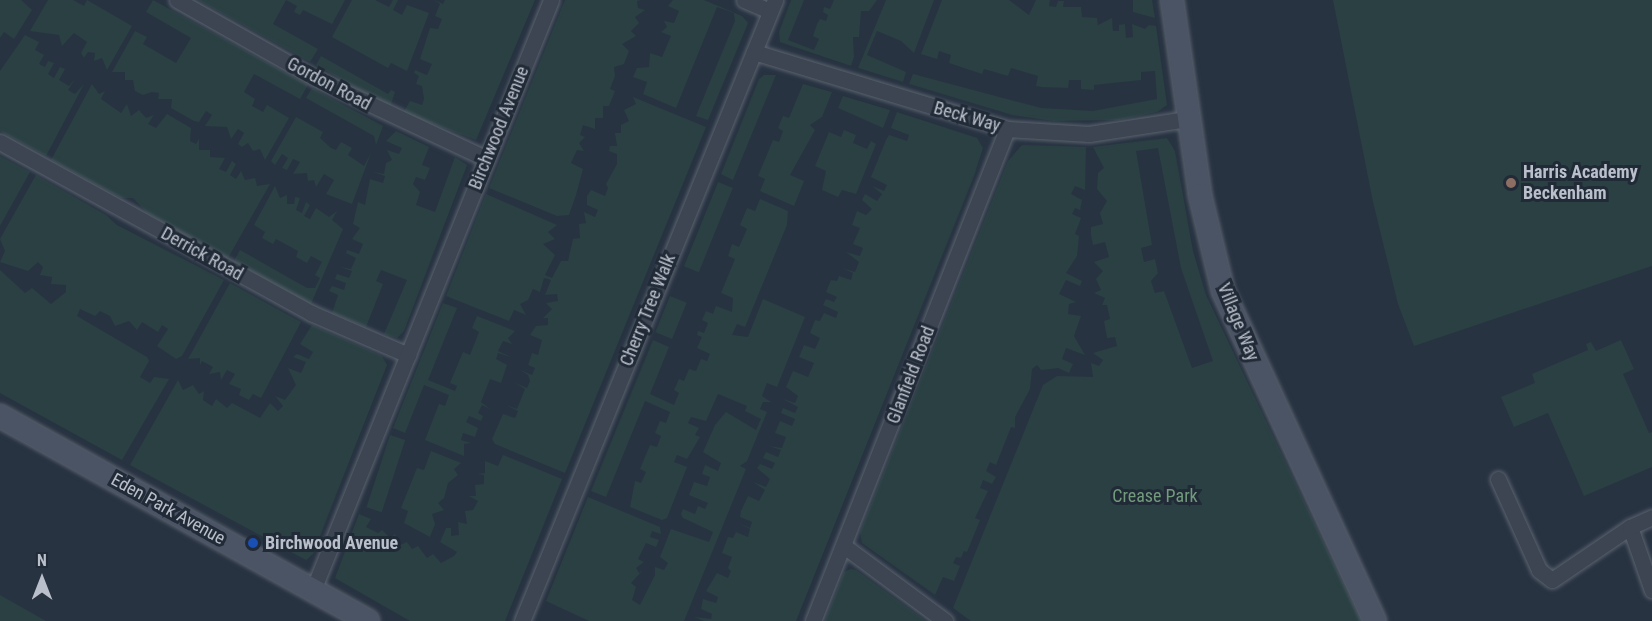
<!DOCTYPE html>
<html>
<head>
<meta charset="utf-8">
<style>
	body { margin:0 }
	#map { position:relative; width:1652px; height:621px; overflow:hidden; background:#283342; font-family:"Roboto Condensed",sans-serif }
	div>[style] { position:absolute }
	.green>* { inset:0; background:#2a4043; transform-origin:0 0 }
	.roads { filter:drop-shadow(0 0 2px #5b636f) drop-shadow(0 0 2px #5b636f) }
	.street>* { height:15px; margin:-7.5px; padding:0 7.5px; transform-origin:7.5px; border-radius:7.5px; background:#3c4551 }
	.secondary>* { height:22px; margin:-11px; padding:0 11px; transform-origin:11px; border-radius:11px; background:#4b5464 }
	.dots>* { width:16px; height:16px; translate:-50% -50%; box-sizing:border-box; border:3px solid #212a37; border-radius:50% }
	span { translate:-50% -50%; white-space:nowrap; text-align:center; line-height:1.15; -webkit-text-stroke:6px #212a37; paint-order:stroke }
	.street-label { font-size:18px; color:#bac0cb }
	.poi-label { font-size:18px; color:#bac0cb; font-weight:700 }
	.left { translate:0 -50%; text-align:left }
	.park-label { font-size:18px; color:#729b7c }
	.north { position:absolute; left:12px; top:549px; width:60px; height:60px; -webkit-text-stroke:4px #212a37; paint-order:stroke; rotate:0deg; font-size:16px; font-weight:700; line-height:24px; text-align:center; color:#bac0cb }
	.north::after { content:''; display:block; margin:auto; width:21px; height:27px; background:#bac0cb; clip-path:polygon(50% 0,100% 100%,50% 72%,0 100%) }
</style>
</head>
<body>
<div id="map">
	<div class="green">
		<i style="clip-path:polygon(0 0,21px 0,32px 10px,14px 39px,4px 32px,0 38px)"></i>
		<i style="clip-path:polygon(48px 0,73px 0,84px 6px,87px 0,132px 26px,107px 70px,102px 58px,94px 61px,95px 53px,88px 52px,84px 58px,81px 53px,87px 42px,74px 33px,62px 46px,59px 35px,30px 31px)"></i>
		<i style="clip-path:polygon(153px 0,308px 85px,300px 99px,254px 74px,244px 92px,255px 99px,252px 106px,263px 112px,267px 105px,289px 118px,265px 160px,260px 149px,253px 151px,248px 143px,242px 147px,238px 144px,244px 133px,238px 129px,231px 139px,227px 127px,205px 126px,212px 115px,206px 111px,199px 122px,194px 121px,171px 108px,172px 99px,158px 99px,159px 93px,152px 92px,143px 95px,135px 91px,133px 80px,125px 80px,125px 72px,112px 72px,135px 31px,147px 37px,143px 44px,176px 63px,191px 38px,146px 12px)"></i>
		<i style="clip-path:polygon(198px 0,345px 0,332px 24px,303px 10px,300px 15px,294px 12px,297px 6px,286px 0,273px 24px,318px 49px,310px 62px)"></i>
		<i style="clip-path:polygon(352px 0,375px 0,389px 7px,393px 0,398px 0,393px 10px,402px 15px,407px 5px,429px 13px,407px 71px,391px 63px,388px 68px,332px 37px)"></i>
		<i style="clip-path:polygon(434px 0,443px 4px,445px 0,535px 0,476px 140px,403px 113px,410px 101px,422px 105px,424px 99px,422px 86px,416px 84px,419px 76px,414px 73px,415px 70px,427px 75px,432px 64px,420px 59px,430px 28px,438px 29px,442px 19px,435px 16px,440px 4px)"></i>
		<i style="clip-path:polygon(565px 0,641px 0,637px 1px,638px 8px,645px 10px,635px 17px,639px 23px,631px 31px,636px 36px,622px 44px,629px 51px,624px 64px,614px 67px,615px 76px,610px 89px,615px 91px,609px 106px,603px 106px,603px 118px,595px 118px,595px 129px,583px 125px,580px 135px,585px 137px,579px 143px,584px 151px,577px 150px,571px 163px,583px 169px,576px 195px,569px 215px,557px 216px,489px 188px)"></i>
		<i style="clip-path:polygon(673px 0,704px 0,742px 16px,748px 23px,708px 120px,696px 116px,735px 21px,734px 13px,717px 7px,676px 108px,643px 94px,647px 82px,633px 77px,637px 68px,649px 67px,650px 53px,662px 57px,671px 36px,661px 32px,667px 27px,664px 21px,674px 23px,679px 11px,668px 6px)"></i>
		<i style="clip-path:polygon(791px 0,804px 0,788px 40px,814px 50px,819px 39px,813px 36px,817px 24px,820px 19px,826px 21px,828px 15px,823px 12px,824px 7px,830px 9px,834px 0,877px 0,869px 11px,861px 11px,859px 37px,853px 37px,854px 57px,851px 66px,780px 42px,779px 32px)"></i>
		<i style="clip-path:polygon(886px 0,934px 0,914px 53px,901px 41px,877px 31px,867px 55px,906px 72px,903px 82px,858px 68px)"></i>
		<i style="clip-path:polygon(942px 0,1009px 0,1029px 15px,1036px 0,1050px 0,1049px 6px,1056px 7px,1058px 1px,1064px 1px,1063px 7px,1081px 7px,1082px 17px,1097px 18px,1098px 25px,1112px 18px,1113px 31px,1119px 31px,1119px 25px,1125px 24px,1126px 38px,1133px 37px,1132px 24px,1145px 29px,1149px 25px,1156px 26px,1167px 105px,1157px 112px,1119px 120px,1053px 121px,1012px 115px,909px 84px,913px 74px,1041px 108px,1093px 111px,1157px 99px,1155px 71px,1141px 72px,1141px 80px,1094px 85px,1094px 90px,1081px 89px,1081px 80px,1069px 80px,1068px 88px,1042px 87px,1036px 86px,1038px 76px,1011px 68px,1008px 76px,984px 69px,982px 74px,949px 63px,951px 55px,939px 51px,937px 59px,921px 54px)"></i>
		<i style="clip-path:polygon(1133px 0,1152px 0,1155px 18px,1133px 12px)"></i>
		<i style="clip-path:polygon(1333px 0,1652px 0,1652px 266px,1414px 346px,1398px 304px,1373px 202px)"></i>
		<i style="clip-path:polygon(25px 35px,39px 42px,35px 50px,44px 55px,39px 64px,45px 67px,48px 61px,54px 63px,48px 74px,54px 78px,60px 67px,65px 69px,59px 80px,69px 86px,75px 79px,68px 90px,75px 94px,84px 84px,46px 156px,0 131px,0 71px)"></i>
		<i style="clip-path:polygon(321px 56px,388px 94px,391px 90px,395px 92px,390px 107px,316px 65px)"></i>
		<i style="clip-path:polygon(764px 75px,776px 75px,733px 180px,721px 174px,759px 79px)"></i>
		<i style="clip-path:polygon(92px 84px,99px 94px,105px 91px,101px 99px,121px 113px,127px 104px,131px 116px,139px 110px,146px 118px,154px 115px,148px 124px,156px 128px,167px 114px,191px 128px,190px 141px,196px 144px,199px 139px,199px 150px,210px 150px,210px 157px,225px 158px,219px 169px,226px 172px,232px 161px,236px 164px,230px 175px,236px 179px,241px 171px,245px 180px,255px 178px,257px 186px,270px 184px,228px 258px,147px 213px,133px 198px,121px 198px,51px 160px)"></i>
		<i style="clip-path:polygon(803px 84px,832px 92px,822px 117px,810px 125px,815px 130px,790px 175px,804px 181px,794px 206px,760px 191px,765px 179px,758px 176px,773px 140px,779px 142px,783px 131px,778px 128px,783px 116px,789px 118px)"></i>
		<i style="clip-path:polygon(312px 88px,383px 126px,376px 145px,374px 136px,306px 98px)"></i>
		<i style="clip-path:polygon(843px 96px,890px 110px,883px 128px,838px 108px)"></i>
		<i style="clip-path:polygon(633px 97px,706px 127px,565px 473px,495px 444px,492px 439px,503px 414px,515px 418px,518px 411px,506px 405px,517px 409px,525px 389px,515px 383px,527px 388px,530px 381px,528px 375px,520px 370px,532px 375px,535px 368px,528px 365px,532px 353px,538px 355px,542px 340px,530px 335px,536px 326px,548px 325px,548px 318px,543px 318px,552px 309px,546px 303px,558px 301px,557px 294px,545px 295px,551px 280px,544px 278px,540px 292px,533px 289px,528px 300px,520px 304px,526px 315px,514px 310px,509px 321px,446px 296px,486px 194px,557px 225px,548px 232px,555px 239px,543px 244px,555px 255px,545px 275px,552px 278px,561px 261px,568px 261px,573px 239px,580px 238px,579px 224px,586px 223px,584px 212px,595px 217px,598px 210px,587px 205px,587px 196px,591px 190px,605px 196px,608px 188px,606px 184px,617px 164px,617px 154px,609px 151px,610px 146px,617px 146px,615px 133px,621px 133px,621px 125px,629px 121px,624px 110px,636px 104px)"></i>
		<i style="clip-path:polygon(897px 112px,977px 138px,983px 148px,974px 176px,796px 621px,704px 621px,694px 617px,711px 619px,712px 614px,701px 609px,703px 599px,716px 603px,718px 597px,706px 591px,717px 573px,728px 578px,731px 571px,728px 568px,732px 557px,722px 553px,728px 537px,733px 538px,736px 532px,748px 537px,750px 529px,738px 523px,750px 528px,752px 522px,740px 517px,741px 511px,748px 496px,759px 501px,765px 490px,753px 482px,766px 487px,770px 479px,757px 468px,760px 464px,772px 469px,775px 463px,763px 458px,766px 452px,778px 457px,781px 450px,769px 446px,782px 448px,786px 437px,775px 433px,780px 421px,792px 426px,795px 419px,781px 413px,783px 408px,795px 413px,798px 407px,783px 399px,795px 403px,798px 396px,786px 387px,793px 371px,808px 377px,814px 363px,799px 357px,804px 345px,815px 349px,820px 338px,810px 333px,815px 320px,820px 321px,824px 313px,836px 318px,838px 312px,823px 305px,826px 299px,834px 302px,837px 297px,826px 292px,831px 280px,837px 281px,839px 276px,851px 280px,853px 273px,842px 268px,855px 272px,859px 262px,846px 252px,860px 256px,863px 248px,853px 244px,860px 228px,852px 225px,857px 211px,866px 215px,872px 209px,862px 200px,865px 194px,877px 201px,882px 194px,872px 186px,884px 191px,887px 185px,871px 177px,886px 140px,889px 135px,907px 141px,909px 135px,891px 128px)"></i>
		<i style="clip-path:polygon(296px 117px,323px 132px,320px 138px,331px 148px,336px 150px,341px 142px,352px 148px,348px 155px,364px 166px,371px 153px,352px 204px,326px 194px,334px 180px,324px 174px,316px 187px,314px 180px,308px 181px,307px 173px,293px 174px,300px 162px,293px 159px,287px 170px,282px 168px,288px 158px,282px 154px,275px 165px,271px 161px)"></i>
		<i style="clip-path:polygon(844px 130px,856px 135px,853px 143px,867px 149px,871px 141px,876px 144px,856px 194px,842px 190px,838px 197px,822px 190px,826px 171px,815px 166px,829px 132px,841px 137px)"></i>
		<i style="clip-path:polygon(396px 131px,429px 147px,422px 165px,430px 168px,425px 180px,416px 177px,413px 184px,420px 192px,416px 205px,435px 212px,455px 157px,467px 165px,404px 331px,397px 338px,384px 334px,407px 280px,381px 270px,376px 281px,383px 284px,366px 327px,332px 313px,338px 295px,329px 291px,332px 286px,344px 290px,346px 283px,335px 279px,337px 274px,349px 278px,352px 271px,340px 267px,351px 269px,356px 258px,346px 253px,347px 250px,359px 254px,363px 244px,352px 239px,360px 228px,353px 224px,358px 202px,365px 205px,370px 179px,383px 183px,385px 176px,373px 172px,384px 174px,386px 163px,392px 160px,387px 150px,399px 154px,402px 148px,386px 141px)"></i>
		<i style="clip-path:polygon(evenodd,1167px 138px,1175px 151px,1193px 251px,1206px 295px,1361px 621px,971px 621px,953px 608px,1043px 385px,1057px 376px,1093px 377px,1091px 363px,1099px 366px,1103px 360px,1093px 353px,1117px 346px,1115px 337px,1107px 338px,1104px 321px,1110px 319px,1107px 305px,1102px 305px,1105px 298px,1094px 293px,1101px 290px,1096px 279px,1103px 271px,1094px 262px,1109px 257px,1105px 242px,1093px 245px,1091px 235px,1091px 227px,1103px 224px,1100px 213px,1107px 201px,1097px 189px,1098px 173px,1104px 168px,1093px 147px,1167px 138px,1158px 148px,1181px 268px,1213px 361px,1192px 368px,1164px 291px,1155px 293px,1151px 281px,1158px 273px,1155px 259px,1144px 262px,1141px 248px,1152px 245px,1136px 151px,1158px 148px)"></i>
		<i style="clip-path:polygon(1022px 145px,1086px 147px,1085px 190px,1075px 186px,1071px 194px,1082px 200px,1080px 210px,1075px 208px,1072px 214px,1081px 218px,1075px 234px,1079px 236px,1077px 256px,1066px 273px,1082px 281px,1080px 286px,1066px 280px,1059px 294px,1076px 302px,1069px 304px,1068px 314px,1081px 316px,1074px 336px,1085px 355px,1066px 348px,1062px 359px,1073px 364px,1069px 373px,1058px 368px,1041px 370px,1037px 365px,1032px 369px,1030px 389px,1015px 417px,1015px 428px,1011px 427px,996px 465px,990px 462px,986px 471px,996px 477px,992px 484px,983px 480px,980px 488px,988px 491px,975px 518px,980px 520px,967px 552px,964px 551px,961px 558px,956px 557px,953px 563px,960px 566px,954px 581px,943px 577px,935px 595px,862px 543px,860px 532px,1008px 161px)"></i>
		<i style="clip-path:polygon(0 156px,30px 172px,0 226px)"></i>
		<i style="clip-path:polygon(36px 175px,106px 215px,117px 225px,224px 280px,182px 356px,176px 359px,157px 346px,168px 329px,162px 325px,158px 332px,142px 322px,137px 330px,129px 321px,115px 326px,110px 316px,100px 311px,95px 316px,80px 309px,77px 316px,147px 357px,149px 361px,140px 377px,150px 383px,154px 377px,169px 379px,122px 460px,0 393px,0 270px,25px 293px,32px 288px,51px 304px,66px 292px,66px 285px,51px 284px,52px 277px,40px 275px,43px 267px,38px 262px,28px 271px,0 262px,5px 251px,0 239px)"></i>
		<i style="left:718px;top:182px;width:16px;height:91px;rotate:22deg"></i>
		<i style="clip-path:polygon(275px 186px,280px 198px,287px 195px,287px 204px,294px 204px,295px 197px,300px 198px,296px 210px,302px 213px,306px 202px,310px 205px,304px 216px,310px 219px,316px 208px,329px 217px,337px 211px,332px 220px,343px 229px,311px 304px,234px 261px,240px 250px,307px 288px,315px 288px,320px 278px,315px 275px,322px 262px,311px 256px,307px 263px,296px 257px,298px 251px,276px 239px,273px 244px,262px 238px,265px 232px,254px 225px)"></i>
		<i style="clip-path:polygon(760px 199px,788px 211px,787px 225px,745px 327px,737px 324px,732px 335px,748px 337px,763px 299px,805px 317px,777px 387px,767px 383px,762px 396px,771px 402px,763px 402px,760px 409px,767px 412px,747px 461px,740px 466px,746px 469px,684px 621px,589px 621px,546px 601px,588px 497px,660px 527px,661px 534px,652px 531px,650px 537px,659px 540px,656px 547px,646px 543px,638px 559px,644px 562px,636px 568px,639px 573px,643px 570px,631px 583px,636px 587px,632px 600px,640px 605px,655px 575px,655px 567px,664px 570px,668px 563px,660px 557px,671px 529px,709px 542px,713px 532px,683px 518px,681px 514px,683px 509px,695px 514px,698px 506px,705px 509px,708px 503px,689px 495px,694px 482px,707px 486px,710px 477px,702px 474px,705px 465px,718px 471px,721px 463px,703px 452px,715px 425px,726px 412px,756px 430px,761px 419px,745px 411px,747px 406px,718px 394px,706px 421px,691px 417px,688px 423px,699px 428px,695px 435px,700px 437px,687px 459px,677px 455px,674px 462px,687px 467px,667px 518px,662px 520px,630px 507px,635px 481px,641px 483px,646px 472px,640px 469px,650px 445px,657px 447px,661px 436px,655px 433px,660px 421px,666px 423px,670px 412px,645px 401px,606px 497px,591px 491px,653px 340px,669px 347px,650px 394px,674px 405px,679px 393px,674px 390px,679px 379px,684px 381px,689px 369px,696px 371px,701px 359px,707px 361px,710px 354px,697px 348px,702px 337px,697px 335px,698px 331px,704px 333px,708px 323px,702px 320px,706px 311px,713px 314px,716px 306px,732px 312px,733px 298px,721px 293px,735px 259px,728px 256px,732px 244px,739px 247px,747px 229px,740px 225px,747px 208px,755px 211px)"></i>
		<i style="clip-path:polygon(230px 283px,301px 322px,261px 398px,253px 394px,249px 400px,239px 395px,241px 389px,229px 384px,235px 374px,227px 370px,221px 380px,220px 372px,209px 374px,213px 367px,202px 361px,200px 365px,200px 358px,188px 359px)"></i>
		<i style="left:670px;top:296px;width:18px;height:39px;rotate:22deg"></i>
		<i style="clip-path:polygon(443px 303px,457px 308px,428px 380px,455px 391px,457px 386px,450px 383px,463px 352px,470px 355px,479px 332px,472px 328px,477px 316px,515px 331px,508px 338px,512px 344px,503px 341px,498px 351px,511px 357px,498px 353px,496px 359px,507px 365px,501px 383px,490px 379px,481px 402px,490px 409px,482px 405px,478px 413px,483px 416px,481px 421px,469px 416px,466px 422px,478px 428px,475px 437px,463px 433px,461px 440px,471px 443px,464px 444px,464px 456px,425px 440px,439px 404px,445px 406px,449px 395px,424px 385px,405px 433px,393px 428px)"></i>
		<i style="clip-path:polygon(312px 325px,382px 356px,387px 365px,313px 554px,306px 560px,130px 465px,178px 380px,183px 390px,193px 385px,199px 394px,204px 391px,203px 400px,212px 406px,216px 399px,227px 408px,232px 403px,260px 418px,270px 403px,278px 411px,283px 406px,275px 396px,285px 400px,296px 385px,288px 368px,301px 373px,306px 362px,293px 357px,297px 354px,309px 359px,313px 352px,300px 344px)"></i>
		<i style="clip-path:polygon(1621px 340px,1634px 369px,1623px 374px,1649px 433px,1652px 432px,1652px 467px,1584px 496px,1548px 413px,1514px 427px,1501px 397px,1535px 383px,1532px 374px,1588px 350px,1586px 344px,1591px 342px,1596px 351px)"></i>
		<i style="left:390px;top:435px;width:16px;height:76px;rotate:18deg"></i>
		<i style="clip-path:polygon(431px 451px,461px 463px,454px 469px,458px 475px,448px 483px,444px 498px,438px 503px,444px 510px,432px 514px,435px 524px,430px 537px,404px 523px,408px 511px,401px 508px,417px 468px,424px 470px)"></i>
		<i style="clip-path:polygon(503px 455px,562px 479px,505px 621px,410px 621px,335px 578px,359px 514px,371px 519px,366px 527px,378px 533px,382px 530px,390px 538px,395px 534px,400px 545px,407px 542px,412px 549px,418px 546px,427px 558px,433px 554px,441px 563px,454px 556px,457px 552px,440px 542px,446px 528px,451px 528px,451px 536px,459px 535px,458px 522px,467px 524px,465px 511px,473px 510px,478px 501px,469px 496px,476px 496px,475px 485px,484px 484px,484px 475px,478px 474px,485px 473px,485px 461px,498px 466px)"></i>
		<i style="clip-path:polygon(851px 569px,856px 570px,926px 621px,825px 621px,844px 572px)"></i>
		<i style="clip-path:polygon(0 595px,46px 621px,0 621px)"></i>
	</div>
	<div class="roads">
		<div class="street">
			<i style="left:177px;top:0;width:159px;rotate:29.5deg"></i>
			<i style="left:315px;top:78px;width:190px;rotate:25.2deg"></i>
			<i style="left:744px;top:0;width:28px;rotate:23deg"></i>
			<i style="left:754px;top:52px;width:264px;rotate:16.9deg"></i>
			<i style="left:1007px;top:129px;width:82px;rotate:3.5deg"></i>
			<i style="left:1089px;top:134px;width:99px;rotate:-8.7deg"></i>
			<i style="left:0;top:142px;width:355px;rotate:28.8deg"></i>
			<i style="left:311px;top:313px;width:106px;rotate:23.4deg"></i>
			<i style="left:1498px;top:479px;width:100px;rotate:65.7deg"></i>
			<i style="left:1539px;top:570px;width:16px;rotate:38deg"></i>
			<i style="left:1552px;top:580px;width:94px;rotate:-34.2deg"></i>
			<i style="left:1630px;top:527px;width:67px;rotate:70.8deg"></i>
			<i style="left:1630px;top:527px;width:24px;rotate:-24deg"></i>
			<i style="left:844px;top:546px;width:126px;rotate:36.6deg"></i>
			<i style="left:313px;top:590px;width:636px;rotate:-68.03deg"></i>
			<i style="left:522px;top:621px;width:671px;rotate:-67.83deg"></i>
			<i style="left:813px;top:621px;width:529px;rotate:-68.48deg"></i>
		</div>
		<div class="secondary">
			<i style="left:1172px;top:0;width:197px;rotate:81.8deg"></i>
			<i style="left:1200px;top:195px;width:99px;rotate:76.5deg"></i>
			<i style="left:1223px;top:291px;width:363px;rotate:65.3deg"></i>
			<i style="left:0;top:416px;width:421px;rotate:29.1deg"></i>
		</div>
	</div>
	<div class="dots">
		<i style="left:1511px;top:183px;background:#8d6e63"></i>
		<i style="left:253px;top:543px;background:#1a4fb4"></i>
	</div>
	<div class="street-label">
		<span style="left:329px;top:84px;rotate:28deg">Gordon Road</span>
		<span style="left:967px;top:117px;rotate:16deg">Beck Way</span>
		<span style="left:499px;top:128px;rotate:-68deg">Birchwood Avenue</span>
		<span style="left:202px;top:254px;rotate:29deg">Derrick Road</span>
		<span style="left:648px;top:310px;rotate:-68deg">Cherry Tree Walk</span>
		<span style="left:1238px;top:322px;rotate:68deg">Village Way</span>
		<span style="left:911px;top:375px;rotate:-69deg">Glanfield Road</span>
		<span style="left:168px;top:509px;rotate:29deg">Eden Park Avenue</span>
	</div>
	<div class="poi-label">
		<span class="left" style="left:1523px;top:183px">Harris Academy<br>Beckenham</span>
		<span class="left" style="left:265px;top:543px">Birchwood Avenue</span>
	</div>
	<div class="park-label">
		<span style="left:1155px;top:496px">Crease Park</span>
	</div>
	<div class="north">N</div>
</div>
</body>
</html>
